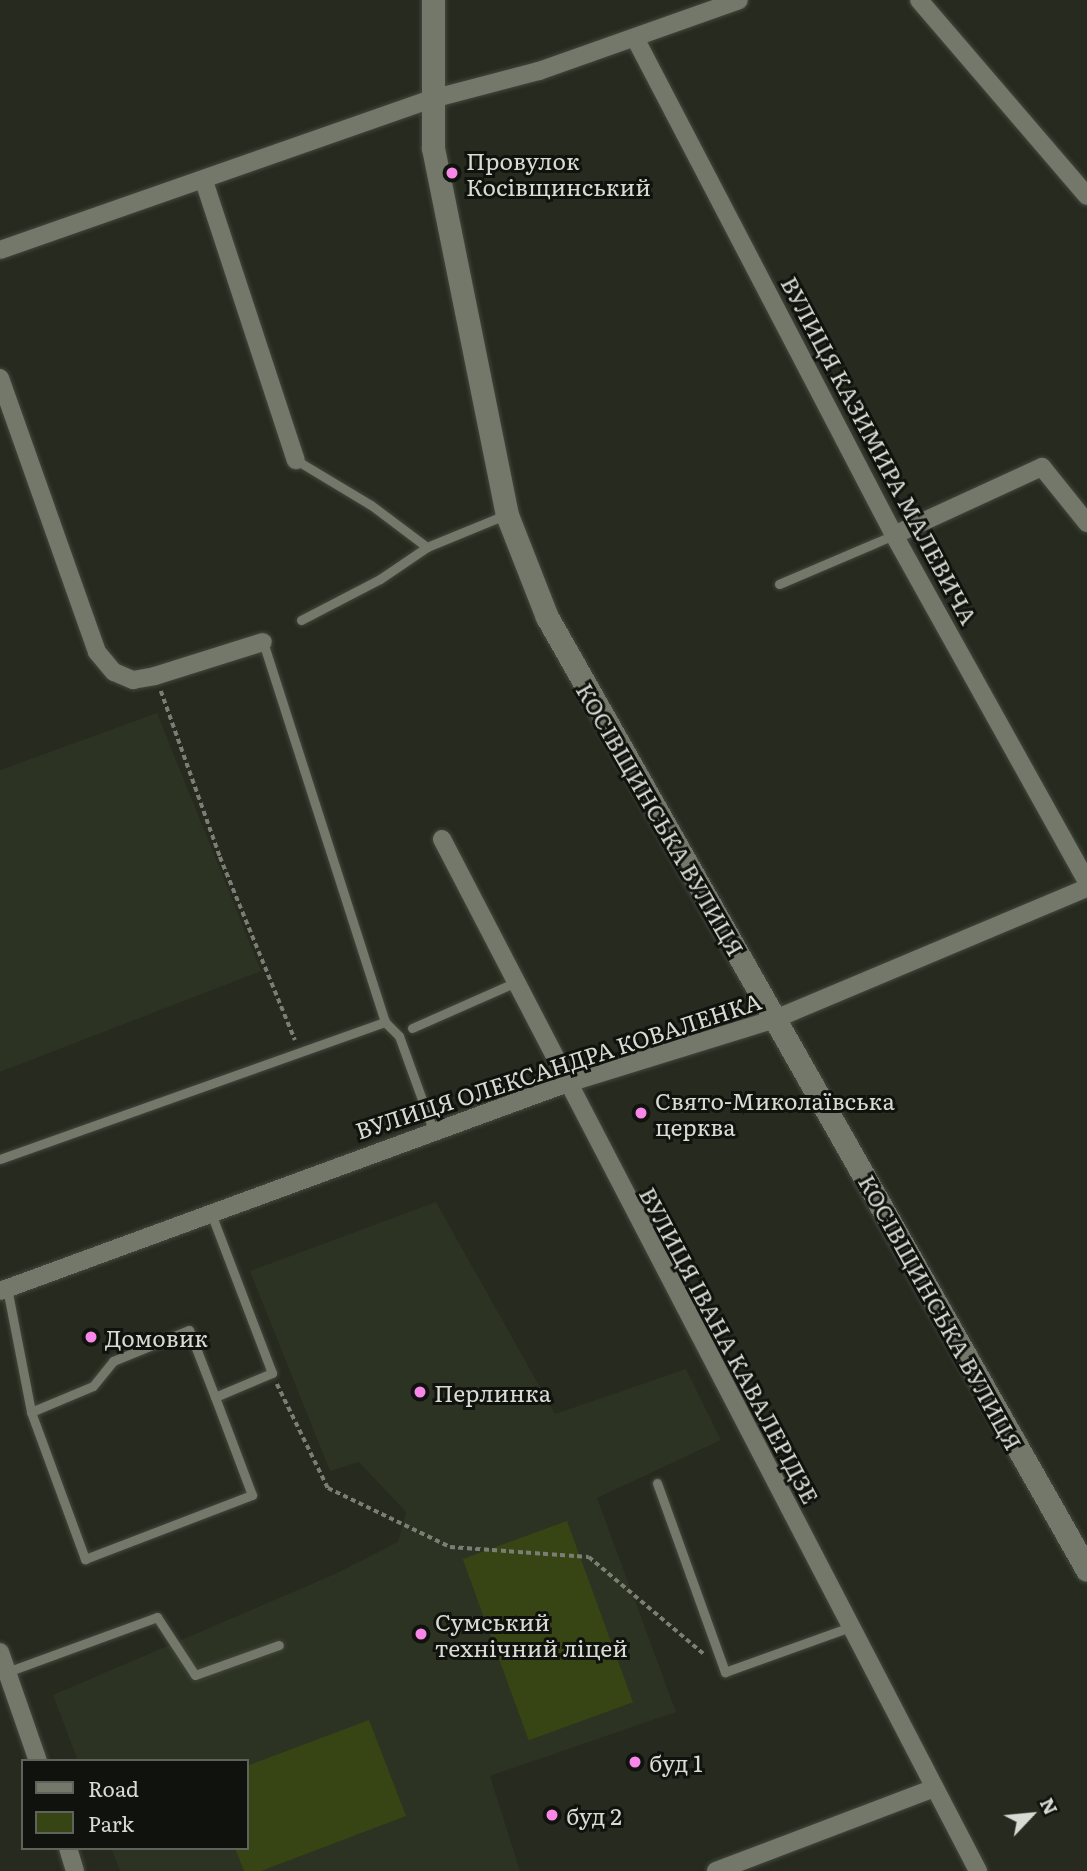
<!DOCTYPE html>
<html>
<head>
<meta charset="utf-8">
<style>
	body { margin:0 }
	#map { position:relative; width:1087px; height:1871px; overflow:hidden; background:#262a1f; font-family:Literata,serif }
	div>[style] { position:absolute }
	.built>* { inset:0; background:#2d3322 }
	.green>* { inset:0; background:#374414; transform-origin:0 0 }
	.path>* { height:3.5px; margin-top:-1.75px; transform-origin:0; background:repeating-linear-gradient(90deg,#7b7e75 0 5px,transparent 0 8.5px) }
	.roads { filter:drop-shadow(0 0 2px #43473e) drop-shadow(0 0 2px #43473e) }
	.service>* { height:9px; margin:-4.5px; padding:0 4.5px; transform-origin:4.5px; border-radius:4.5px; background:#73786b }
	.minor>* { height:18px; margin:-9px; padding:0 9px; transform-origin:9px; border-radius:9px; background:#73786b }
	.tertiary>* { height:23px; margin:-11.5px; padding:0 11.5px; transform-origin:11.5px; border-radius:11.5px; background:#73786b }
	.dots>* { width:19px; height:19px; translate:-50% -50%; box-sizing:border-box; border:4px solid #10120d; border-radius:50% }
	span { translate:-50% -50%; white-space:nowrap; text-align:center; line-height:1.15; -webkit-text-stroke:6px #10120d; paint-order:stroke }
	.poi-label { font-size:23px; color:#d8dad3 }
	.left { translate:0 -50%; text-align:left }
	.street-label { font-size:23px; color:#d8dad3 }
	.legend { position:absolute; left:21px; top:1759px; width:228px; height:91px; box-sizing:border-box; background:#10120d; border:2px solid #60625c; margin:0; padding:9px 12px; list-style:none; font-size:21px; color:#d8dad3 }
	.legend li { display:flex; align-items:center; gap:14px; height:35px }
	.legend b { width:35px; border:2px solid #60625c }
	.north { position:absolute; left:996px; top:1780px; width:70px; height:70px; -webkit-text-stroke:5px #10120d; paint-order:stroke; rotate:64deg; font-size:19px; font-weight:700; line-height:28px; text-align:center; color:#d8dad3 }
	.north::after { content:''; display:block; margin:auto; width:24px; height:32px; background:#d8dad3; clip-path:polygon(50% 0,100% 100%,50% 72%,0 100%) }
</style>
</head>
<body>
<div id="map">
	<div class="built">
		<i style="clip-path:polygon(157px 713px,261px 971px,0 1072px,0 770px)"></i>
		<i style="clip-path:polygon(436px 1202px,555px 1414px,686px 1369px,721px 1440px,597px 1498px,676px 1712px,490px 1776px,520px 1871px,120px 1871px,111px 1848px,247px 1848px,247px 1761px,78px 1761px,53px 1695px,335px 1574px,398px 1542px,406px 1512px,359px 1462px,330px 1471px,250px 1271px)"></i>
	</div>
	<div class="green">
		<i style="left:567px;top:1521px;width:193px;height:111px;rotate:70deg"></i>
		<i style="clip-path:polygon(369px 1720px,406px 1816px,261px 1871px,244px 1871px,235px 1848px,247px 1848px,247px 1766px)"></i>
	</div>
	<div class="path">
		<i style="left:161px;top:691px;width:176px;rotate:70.4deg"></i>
		<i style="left:220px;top:857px;width:198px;rotate:67.7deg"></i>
		<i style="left:277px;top:1384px;width:116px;rotate:63.9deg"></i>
		<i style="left:328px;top:1488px;width:136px;rotate:25.8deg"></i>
		<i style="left:450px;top:1547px;width:139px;rotate:4.1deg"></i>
		<i style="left:589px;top:1557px;width:152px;rotate:40.2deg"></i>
	</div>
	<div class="roads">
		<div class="service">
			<i style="left:296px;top:460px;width:87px;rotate:31deg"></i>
			<i style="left:371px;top:505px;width:70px;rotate:36.9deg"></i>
			<i style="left:427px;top:547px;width:84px;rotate:-22.3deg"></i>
			<i style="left:779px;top:584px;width:125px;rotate:-23.1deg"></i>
			<i style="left:301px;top:620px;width:89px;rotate:-27.4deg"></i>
			<i style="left:380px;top:579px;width:57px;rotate:-34.2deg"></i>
			<i style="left:263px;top:642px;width:399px;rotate:72.2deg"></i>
			<i style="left:385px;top:1022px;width:20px;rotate:45deg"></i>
			<i style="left:399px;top:1036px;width:100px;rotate:70.1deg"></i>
			<i style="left:412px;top:1028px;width:111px;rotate:-23.8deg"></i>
			<i style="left:0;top:1159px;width:409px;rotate:-19.6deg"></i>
			<i style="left:7px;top:1288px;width:126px;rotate:79deg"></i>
			<i style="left:31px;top:1412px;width:157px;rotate:69.8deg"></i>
			<i style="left:85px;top:1559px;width:179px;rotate:-21deg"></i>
			<i style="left:252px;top:1495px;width:105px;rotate:-110.7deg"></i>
			<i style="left:215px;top:1397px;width:62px;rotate:-22.8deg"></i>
			<i style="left:272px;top:1373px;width:171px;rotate:-110.9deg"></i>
			<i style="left:31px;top:1412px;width:67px;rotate:-22.8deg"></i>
			<i style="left:93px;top:1386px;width:32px;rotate:-51deg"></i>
			<i style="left:113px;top:1361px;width:82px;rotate:-22.2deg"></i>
			<i style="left:189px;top:1330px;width:72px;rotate:68.8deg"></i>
			<i style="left:657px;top:1483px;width:201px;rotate:70.2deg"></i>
			<i style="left:725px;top:1672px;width:133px;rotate:-19.8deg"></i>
			<i style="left:7px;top:1672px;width:160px;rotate:-20.1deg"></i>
			<i style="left:157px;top:1617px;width:69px;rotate:56.8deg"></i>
			<i style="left:195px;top:1675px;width:89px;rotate:-19.7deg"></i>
		</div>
		<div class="minor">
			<i style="left:919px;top:0;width:258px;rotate:49.4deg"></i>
			<i style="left:635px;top:38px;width:560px;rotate:62.47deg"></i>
			<i style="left:894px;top:535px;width:397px;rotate:60.9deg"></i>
			<i style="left:204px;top:181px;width:294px;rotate:71.8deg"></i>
			<i style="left:0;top:250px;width:458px;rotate:-19.3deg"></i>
			<i style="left:432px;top:99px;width:111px;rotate:-14.7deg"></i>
			<i style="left:539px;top:71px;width:212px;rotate:-19.5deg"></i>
			<i style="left:0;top:378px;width:291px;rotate:70.5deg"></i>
			<i style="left:97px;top:652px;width:26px;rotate:50deg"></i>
			<i style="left:114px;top:672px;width:21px;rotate:23deg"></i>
			<i style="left:133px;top:680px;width:22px;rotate:-10deg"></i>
			<i style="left:155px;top:676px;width:113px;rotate:-17.5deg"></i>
			<i style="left:894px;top:535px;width:163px;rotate:-24.7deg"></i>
			<i style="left:1042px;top:467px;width:72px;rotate:51.2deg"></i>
			<i style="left:442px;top:839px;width:1163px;rotate:62.55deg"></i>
			<i style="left:0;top:1291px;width:602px;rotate:-20.12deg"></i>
			<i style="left:565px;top:1084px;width:220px;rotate:-17.2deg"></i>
			<i style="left:775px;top:1019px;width:338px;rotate:-22.8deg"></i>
			<i style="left:0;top:1652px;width:115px;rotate:70.8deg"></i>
			<i style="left:68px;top:1848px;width:24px;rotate:73deg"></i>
			<i style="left:716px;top:1871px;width:234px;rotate:-20.8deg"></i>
		</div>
		<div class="tertiary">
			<i style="left:433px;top:0;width:148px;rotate:90deg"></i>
			<i style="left:433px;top:148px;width:374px;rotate:78.6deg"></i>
			<i style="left:507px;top:515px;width:110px;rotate:68.6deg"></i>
			<i style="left:547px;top:617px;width:1095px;rotate:60.46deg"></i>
		</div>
	</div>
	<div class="dots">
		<i style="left:452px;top:173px;background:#f987e8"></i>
		<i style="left:641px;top:1113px;background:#f987e8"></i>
		<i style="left:91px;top:1337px;background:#f987e8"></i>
		<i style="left:420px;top:1392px;background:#f987e8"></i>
		<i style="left:421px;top:1634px;background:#f987e8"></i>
		<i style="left:635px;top:1762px;background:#f987e8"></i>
		<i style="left:552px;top:1815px;background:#f987e8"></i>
	</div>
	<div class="poi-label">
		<span class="left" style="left:466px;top:173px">Провулок<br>Косівщинський</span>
		<span class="left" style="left:655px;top:1113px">Свято-Миколаївська<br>церква</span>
		<span class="left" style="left:105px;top:1337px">Домовик</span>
		<span class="left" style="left:434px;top:1392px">Перлинка</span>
		<span class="left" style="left:435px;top:1634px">Сумський<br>технічний ліцей</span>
		<span class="left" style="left:649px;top:1762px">буд 1</span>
		<span class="left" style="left:566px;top:1815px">буд 2</span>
	</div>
	<div class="street-label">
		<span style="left:880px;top:450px;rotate:62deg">ВУЛИЦЯ КАЗИМИРА МАЛЕВИЧА</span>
		<span style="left:661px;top:819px;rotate:60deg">КОСІВЩИНСЬКА ВУЛИЦЯ</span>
		<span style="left:558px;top:1065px;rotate:-18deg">ВУЛИЦЯ ОЛЕКСАНДРА КОВАЛЕНКА</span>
		<span style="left:941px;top:1312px;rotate:61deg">КОСІВЩИНСЬКА ВУЛИЦЯ</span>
		<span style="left:730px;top:1345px;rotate:62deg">ВУЛИЦЯ ІВАНА КАВАЛЕРІДЗЕ</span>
	</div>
	<ul class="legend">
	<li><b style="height:9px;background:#73786b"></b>Road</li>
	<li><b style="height:19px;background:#374414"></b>Park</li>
	</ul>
	<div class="north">N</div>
</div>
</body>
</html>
